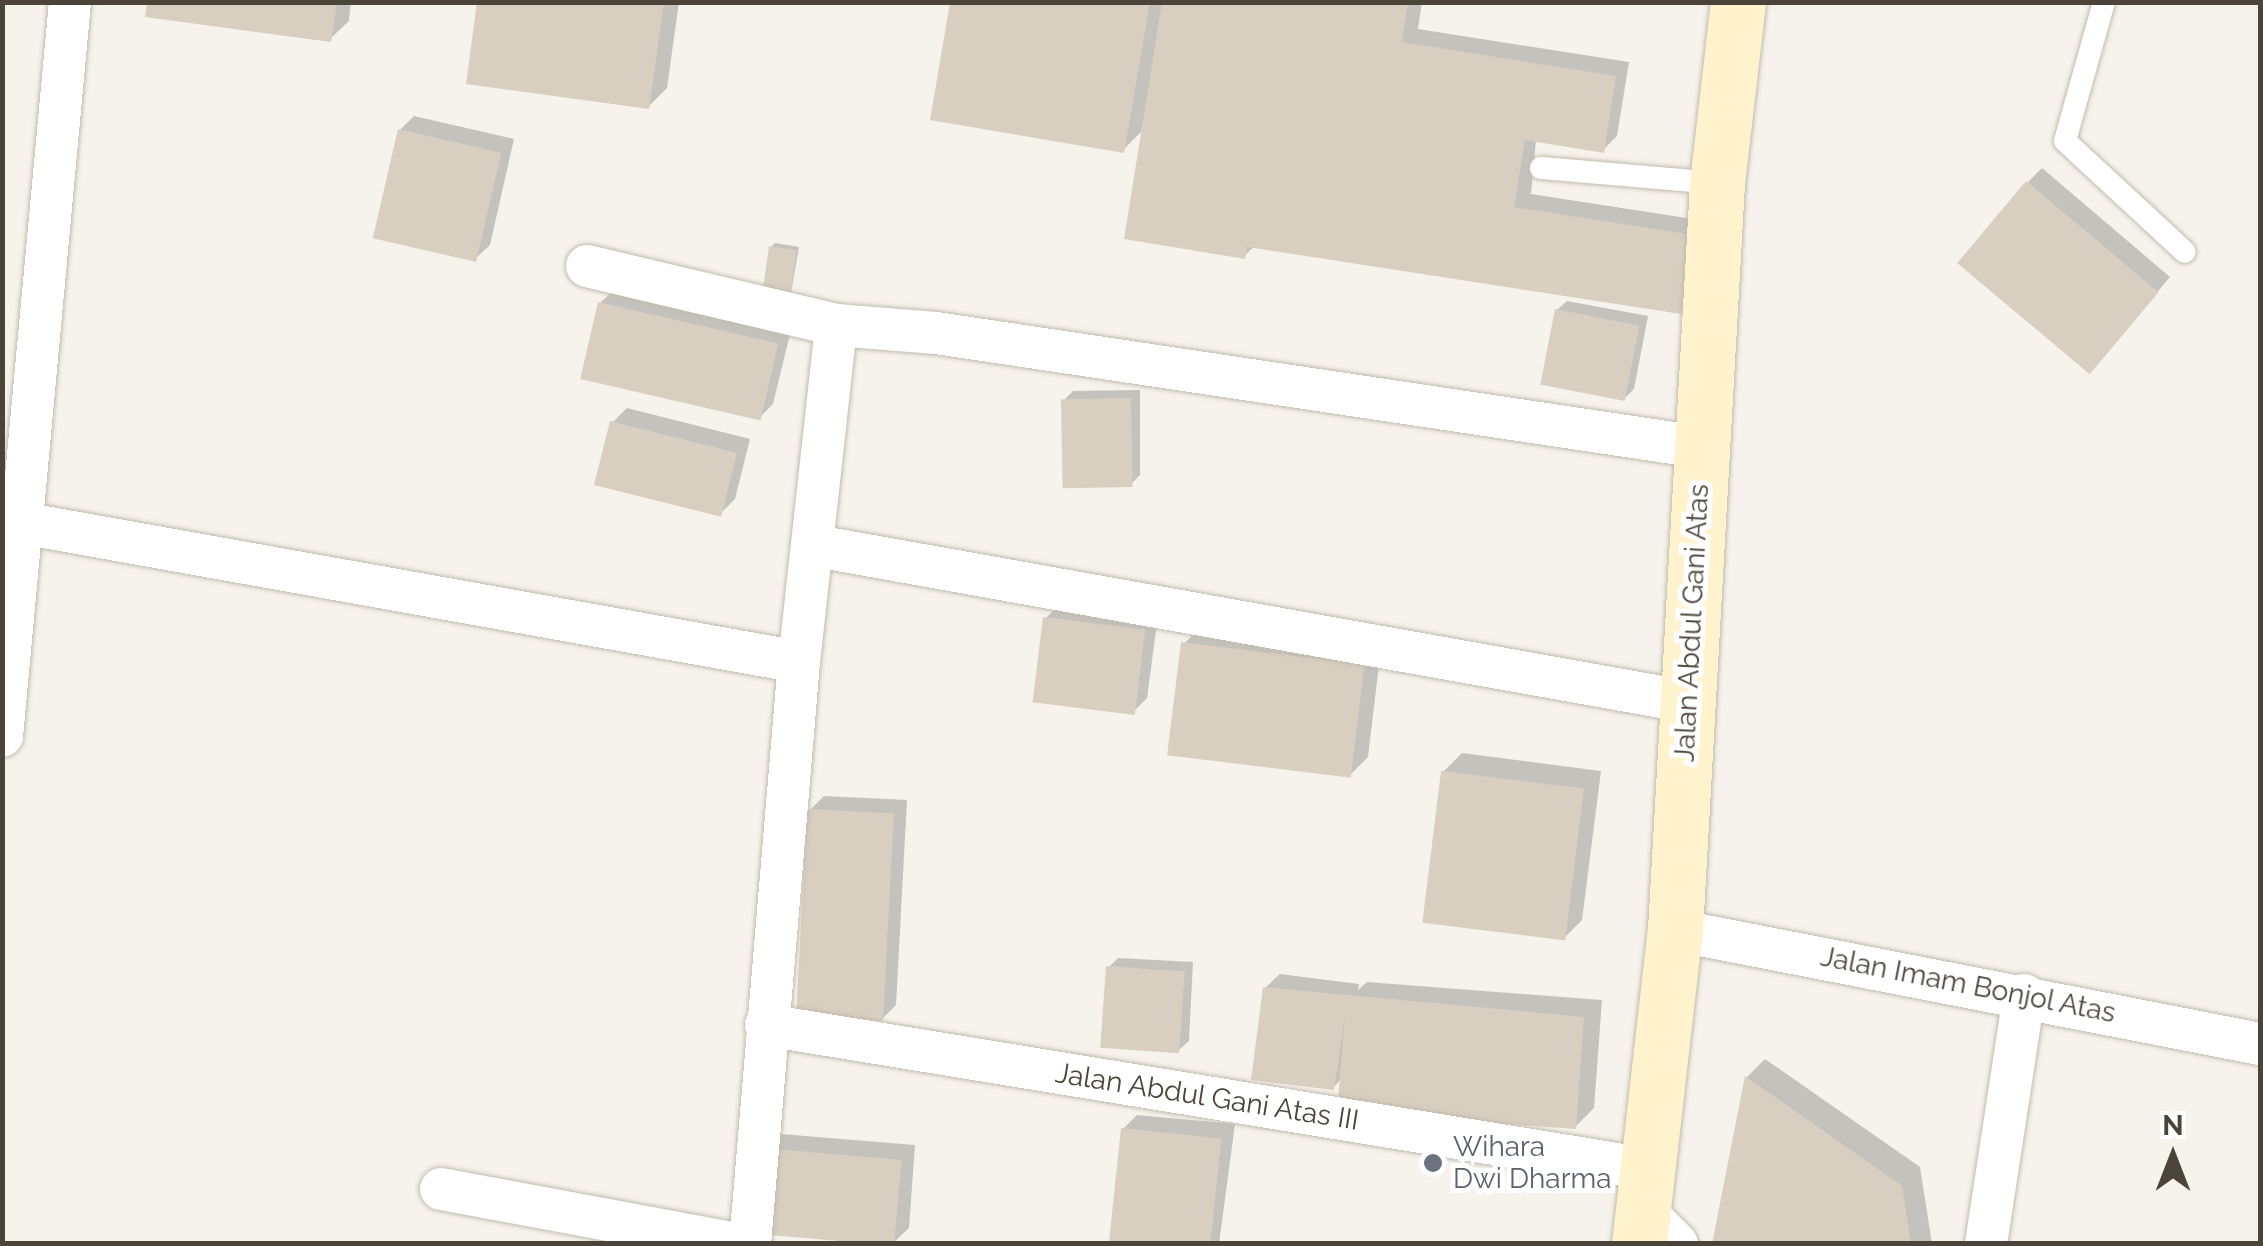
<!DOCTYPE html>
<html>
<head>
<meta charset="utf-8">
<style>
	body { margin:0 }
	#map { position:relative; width:2263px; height:1246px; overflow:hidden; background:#f6f3ec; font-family:Raleway,sans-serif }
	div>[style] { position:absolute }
	.shadow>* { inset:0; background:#0003 }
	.building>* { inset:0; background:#d8cfc1; transform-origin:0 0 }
	.roads { filter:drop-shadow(0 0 2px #c2bbae) drop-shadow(0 0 2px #c2bbae) }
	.lane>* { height:22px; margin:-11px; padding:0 11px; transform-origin:11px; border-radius:11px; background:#fff }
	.street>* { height:42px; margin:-21px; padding:0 21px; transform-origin:21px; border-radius:21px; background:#fff }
	.secondary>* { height:55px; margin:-27.5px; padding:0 27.5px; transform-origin:27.5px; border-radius:27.5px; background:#fff3cd }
	.dots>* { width:28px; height:28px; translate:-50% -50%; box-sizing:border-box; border:5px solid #fff; border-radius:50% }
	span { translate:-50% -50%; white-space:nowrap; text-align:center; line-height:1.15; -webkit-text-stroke:10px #fff; paint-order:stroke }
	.street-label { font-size:28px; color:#4b4439 }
	.worship-label { font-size:28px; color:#5b616d }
	.left { translate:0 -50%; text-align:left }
	.frame { position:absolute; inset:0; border:5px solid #4b4439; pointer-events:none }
	.north { position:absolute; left:2123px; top:1106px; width:100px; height:100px; -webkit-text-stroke:8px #fff; paint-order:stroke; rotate:0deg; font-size:28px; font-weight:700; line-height:40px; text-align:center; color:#4b4439 }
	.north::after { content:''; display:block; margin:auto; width:35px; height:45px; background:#4b4439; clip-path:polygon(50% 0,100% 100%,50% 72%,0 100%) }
</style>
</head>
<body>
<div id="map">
	<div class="shadow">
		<i style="clip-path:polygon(150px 2px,351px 2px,349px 21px,330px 39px)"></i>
		<i style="clip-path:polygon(479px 2px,679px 2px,667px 88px,648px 107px)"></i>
		<i style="clip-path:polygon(952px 2px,1422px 2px,1418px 29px,1629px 62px,1617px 136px,1603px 150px,1536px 140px,1531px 194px,1706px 221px,1694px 297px,1680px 312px,1256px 245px,1244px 256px,1144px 129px,1123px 150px)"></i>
		<i style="clip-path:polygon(414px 116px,514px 139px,490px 245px,475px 259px,400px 130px)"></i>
		<i style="clip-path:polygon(2042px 168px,2170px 277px,2103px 357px,2028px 182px)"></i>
		<i style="clip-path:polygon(775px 243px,799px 247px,790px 299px,771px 247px)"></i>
		<i style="clip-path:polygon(615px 289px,791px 330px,773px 404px,759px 418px,600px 303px)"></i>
		<i style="clip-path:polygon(1567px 301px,1648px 316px,1634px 389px,1624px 399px,1557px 310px)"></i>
		<i style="clip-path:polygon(1140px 390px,1140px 475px,1131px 484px,1064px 400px,1073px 391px)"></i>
		<i style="clip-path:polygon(627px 408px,750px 439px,735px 499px,721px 513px,613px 422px)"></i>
		<i style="clip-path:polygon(1060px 604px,1158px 616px,1147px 698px,1133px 712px,1046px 618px)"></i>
		<i style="clip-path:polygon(1202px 625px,1381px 648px,1368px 757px,1349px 776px,1184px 644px)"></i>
		<i style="clip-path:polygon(1462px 753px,1601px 771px,1582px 920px,1563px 939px,1443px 772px)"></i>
		<i style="clip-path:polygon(824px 796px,907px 800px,896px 1005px,882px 1019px,810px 810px)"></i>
		<i style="clip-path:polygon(1118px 958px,1193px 962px,1189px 1041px,1179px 1050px,1109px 967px)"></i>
		<i style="clip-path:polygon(1280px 974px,1359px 984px,1358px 990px,1367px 982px,1602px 1000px,1594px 1108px,1575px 1127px,1342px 1078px,1333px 1088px,1265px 988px)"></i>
		<i style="clip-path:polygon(1765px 1059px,1920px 1167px,1932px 1244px,1714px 1244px,1747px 1077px)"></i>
		<i style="clip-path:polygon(1137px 1115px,1235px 1124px,1219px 1244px,1112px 1244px,1123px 1129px)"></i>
		<i style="clip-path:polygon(781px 1134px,915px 1145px,909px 1228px,894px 1242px,767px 1149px)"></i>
	</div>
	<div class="building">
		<i style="clip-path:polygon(147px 2px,337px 2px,331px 42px,145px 17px)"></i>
		<i style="clip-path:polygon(477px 2px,664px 2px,649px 109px,466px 84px)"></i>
		<i style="clip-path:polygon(950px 2px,1150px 2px,1124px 153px,930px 120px)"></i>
		<i style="clip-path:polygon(1162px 2px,1408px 2px,1402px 42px,1616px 76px,1604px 153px,1525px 140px,1514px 207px,1693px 235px,1681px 314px,1247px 247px,1245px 259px,1124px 239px)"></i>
		<i style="left:398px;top:129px;width:106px;height:112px;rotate:13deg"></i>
		<i style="left:2026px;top:181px;width:173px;height:107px;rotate:40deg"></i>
		<i style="left:769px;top:246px;width:28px;height:56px;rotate:8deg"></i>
		<i style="left:598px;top:302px;width:185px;height:79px;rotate:13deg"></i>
		<i style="left:1555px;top:309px;width:86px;height:77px;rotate:11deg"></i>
		<i style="left:1131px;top:398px;width:89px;height:70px;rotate:89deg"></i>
		<i style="left:610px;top:421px;width:131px;height:66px;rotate:14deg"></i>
		<i style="left:1043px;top:617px;width:103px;height:86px;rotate:7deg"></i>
		<i style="left:1181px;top:642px;width:185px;height:114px;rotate:7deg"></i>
		<i style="left:1441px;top:771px;width:144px;height:153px;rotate:7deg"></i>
		<i style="left:807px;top:809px;width:87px;height:208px;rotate:3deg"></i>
		<i style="left:1106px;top:966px;width:79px;height:82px;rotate:4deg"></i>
		<i style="clip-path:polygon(1263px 987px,1584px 1017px,1576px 1129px,1337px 1112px,1345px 1016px,1334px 1090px,1251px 1080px)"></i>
		<i style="clip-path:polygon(1745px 1076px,1902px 1186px,1911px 1244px,1712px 1244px)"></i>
		<i style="left:1121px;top:1128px;width:101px;height:117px;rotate:6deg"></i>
		<i style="left:764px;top:1148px;width:138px;height:86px;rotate:5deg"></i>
	</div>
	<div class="roads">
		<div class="lane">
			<i style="left:2104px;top:2px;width:144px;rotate:105.7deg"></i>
			<i style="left:2065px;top:141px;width:163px;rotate:42.8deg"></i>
			<i style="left:1541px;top:168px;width:177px;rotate:4.9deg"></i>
		</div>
		<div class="street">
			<i style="left:587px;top:266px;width:256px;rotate:13.3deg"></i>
			<i style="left:836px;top:325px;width:100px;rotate:4.6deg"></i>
			<i style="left:936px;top:333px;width:772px;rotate:8.49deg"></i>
			<i style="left:22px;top:523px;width:789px;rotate:10.14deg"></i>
			<i style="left:816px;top:546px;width:887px;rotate:10.13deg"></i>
			<i style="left:2px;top:736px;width:737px;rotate:-84.71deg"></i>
			<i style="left:1675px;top:930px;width:596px;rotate:11.03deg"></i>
			<i style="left:766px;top:1025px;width:893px;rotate:9.28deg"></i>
			<i style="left:441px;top:1189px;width:303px;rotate:10.5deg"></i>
			<i style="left:1643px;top:1210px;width:48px;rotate:45deg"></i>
			<i style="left:750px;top:1244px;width:584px;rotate:-85.19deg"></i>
			<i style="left:799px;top:662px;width:339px;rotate:-83.7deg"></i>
			<i style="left:1986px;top:1244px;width:252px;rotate:-81.3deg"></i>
		</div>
		<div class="secondary">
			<i style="left:1639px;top:1244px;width:316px;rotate:-83.5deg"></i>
			<i style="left:1675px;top:930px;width:748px;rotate:-86.78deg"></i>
			<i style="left:1717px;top:183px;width:182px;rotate:-83.4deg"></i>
		</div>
	</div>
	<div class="dots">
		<i style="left:1433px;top:1163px;background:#6b7280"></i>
	</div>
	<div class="street-label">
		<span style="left:1692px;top:623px;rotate:-87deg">Jalan Abdul Gani Atas</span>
		<span style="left:1968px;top:985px;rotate:11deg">Jalan Imam Bonjol Atas</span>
		<span style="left:1207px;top:1097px;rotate:9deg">Jalan Abdul Gani Atas III</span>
	</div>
	<div class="worship-label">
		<span class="left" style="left:1453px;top:1163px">Wihara<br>Dwi Dharma</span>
	</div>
	<div class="frame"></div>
	<div class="north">N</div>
</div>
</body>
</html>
